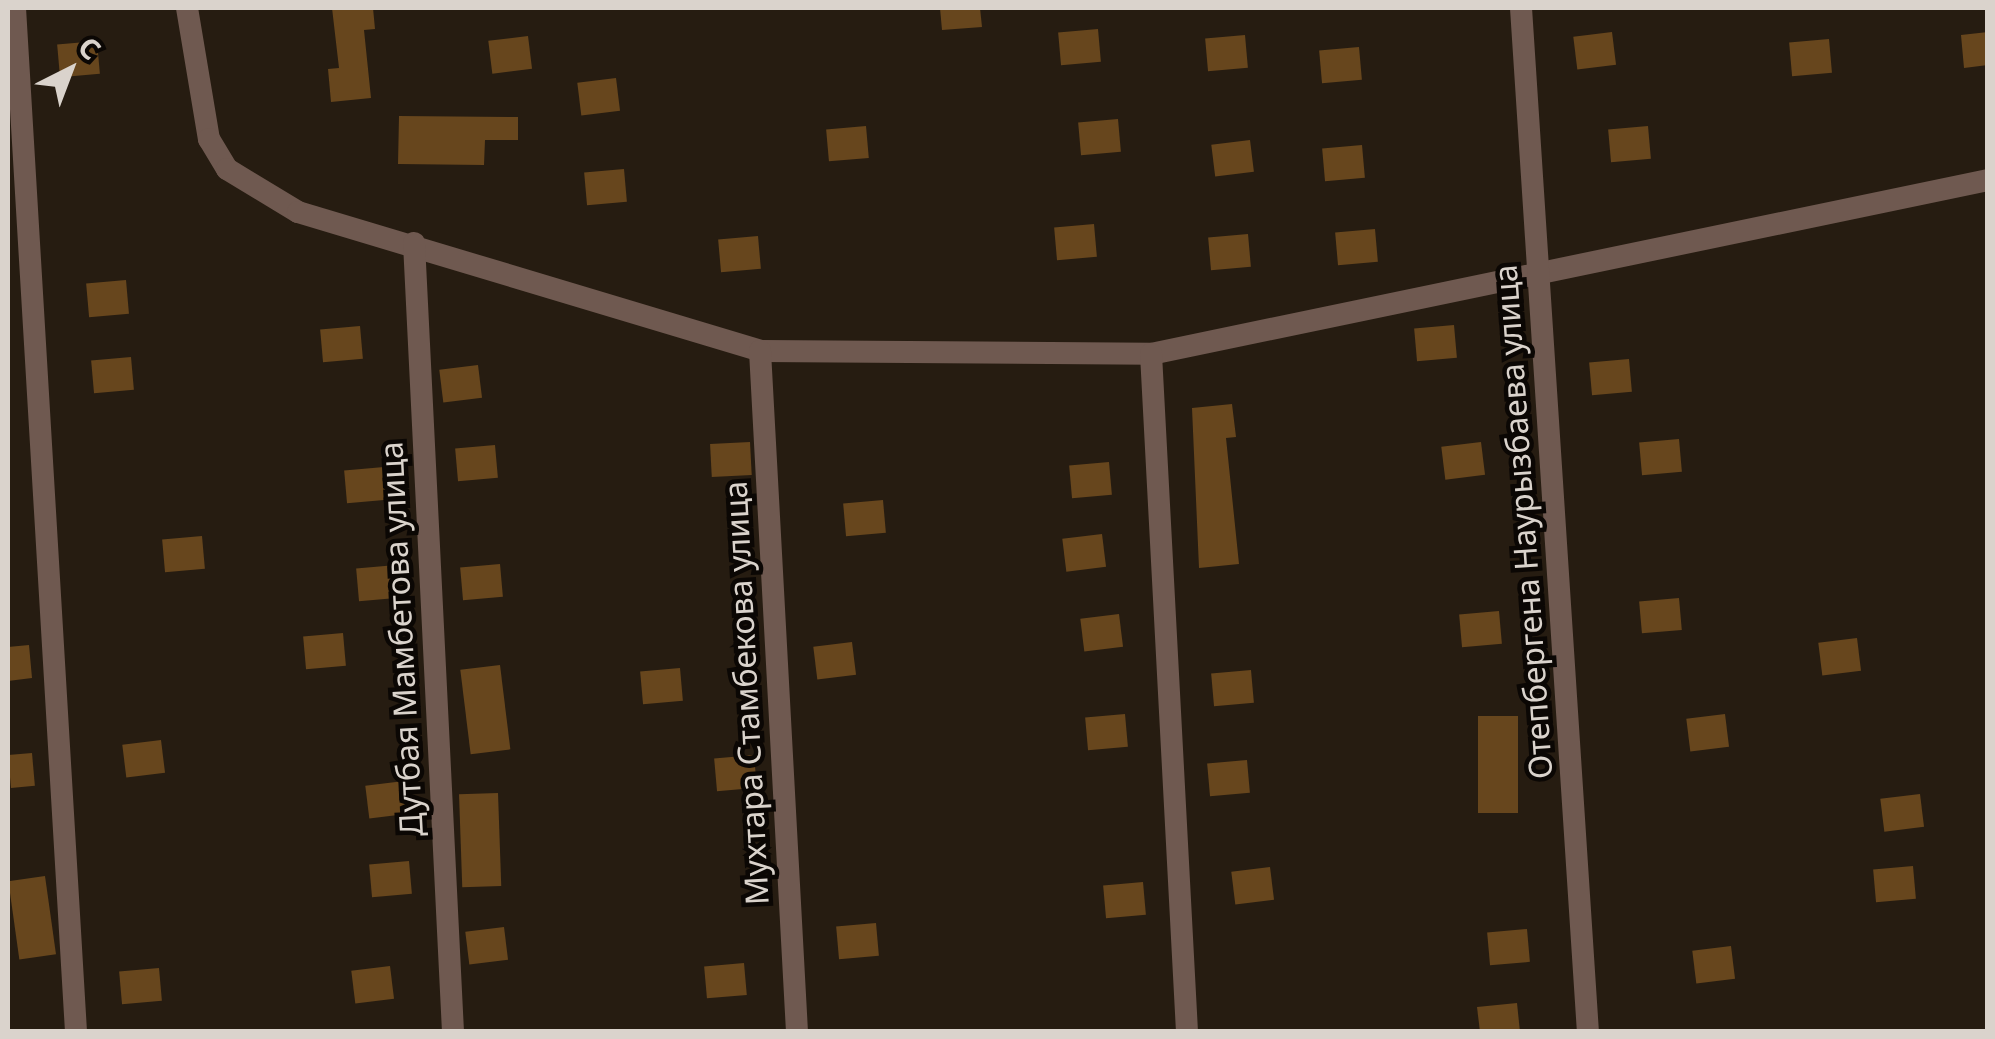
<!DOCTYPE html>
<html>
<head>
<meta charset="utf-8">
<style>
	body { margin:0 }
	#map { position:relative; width:1995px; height:1039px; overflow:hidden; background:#261c11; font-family:"Noto Sans",sans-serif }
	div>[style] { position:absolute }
	.building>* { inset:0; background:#67461d; transform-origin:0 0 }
	.street>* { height:22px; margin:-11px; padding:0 11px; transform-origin:11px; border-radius:11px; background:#6f5950 }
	span { translate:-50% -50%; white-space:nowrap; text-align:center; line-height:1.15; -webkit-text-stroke:9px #0b0704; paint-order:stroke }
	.street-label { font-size:32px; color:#dad3cc }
	.frame { position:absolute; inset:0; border:10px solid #dad3cc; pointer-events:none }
	.north { position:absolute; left:20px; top:20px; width:100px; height:100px; -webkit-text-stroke:8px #0b0704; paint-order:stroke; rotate:42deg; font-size:28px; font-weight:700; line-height:40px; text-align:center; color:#dad3cc }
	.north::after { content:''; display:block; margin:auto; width:35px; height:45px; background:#dad3cc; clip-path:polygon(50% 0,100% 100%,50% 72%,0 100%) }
</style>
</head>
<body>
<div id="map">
	<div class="building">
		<i style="clip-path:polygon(332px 8px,373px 8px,375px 29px,364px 30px,371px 98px,331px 102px,328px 69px,339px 68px)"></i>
		<i style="clip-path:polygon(940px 8px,980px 8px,982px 27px,942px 30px)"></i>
		<i style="left:1098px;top:29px;width:33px;height:40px;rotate:85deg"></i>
		<i style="left:1612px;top:32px;width:33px;height:39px;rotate:83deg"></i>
		<i style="clip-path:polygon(1988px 32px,1988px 65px,1964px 68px,1961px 35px)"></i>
		<i style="left:1245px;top:35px;width:33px;height:40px;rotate:85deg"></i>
		<i style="left:528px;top:36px;width:33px;height:40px;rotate:83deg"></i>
		<i style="left:1829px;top:39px;width:34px;height:40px;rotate:85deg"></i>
		<i style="left:97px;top:41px;width:33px;height:40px;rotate:85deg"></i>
		<i style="left:1359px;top:47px;width:33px;height:40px;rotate:85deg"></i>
		<i style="left:616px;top:78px;width:33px;height:39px;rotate:83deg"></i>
		<i style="clip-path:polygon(399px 116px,518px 117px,518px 140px,485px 140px,484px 165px,398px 164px)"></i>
		<i style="left:1118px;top:119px;width:33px;height:40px;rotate:85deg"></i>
		<i style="left:866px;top:126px;width:32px;height:40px;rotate:85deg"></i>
		<i style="left:1648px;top:126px;width:33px;height:40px;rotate:85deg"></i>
		<i style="left:1250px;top:140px;width:32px;height:39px;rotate:83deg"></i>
		<i style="left:1362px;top:145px;width:33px;height:40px;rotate:85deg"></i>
		<i style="left:624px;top:169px;width:33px;height:40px;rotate:85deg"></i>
		<i style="left:1094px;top:224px;width:33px;height:40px;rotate:85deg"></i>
		<i style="left:1375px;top:229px;width:33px;height:40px;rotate:85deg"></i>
		<i style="left:1248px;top:234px;width:33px;height:40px;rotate:85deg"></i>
		<i style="left:758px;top:236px;width:33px;height:40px;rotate:85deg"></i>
		<i style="left:126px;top:280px;width:34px;height:40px;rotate:85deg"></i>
		<i style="left:1454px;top:325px;width:33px;height:40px;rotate:85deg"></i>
		<i style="left:360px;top:326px;width:33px;height:40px;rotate:85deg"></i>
		<i style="left:131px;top:357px;width:33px;height:40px;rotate:85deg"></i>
		<i style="left:1629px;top:359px;width:33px;height:40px;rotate:85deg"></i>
		<i style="left:478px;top:365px;width:33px;height:39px;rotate:83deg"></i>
		<i style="clip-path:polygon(1232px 404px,1236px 437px,1226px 438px,1239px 564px,1199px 568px,1192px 408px)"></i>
		<i style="left:1679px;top:439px;width:33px;height:40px;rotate:85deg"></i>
		<i style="left:750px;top:442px;width:33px;height:40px;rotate:87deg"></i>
		<i style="left:1481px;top:442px;width:33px;height:40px;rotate:83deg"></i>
		<i style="left:495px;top:445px;width:33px;height:40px;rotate:85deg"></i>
		<i style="left:1109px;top:462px;width:33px;height:40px;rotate:85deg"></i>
		<i style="left:384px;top:467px;width:33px;height:40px;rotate:85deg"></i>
		<i style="left:883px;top:500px;width:33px;height:40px;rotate:85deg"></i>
		<i style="left:1102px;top:534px;width:33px;height:40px;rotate:83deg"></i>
		<i style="left:202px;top:536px;width:33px;height:40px;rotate:85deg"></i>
		<i style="left:500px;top:564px;width:33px;height:40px;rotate:85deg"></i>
		<i style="left:396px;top:565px;width:33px;height:40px;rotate:85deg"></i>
		<i style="left:1679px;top:598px;width:32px;height:40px;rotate:85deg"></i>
		<i style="left:1499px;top:611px;width:33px;height:40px;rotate:85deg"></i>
		<i style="left:1119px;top:614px;width:33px;height:39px;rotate:83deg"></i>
		<i style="left:343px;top:633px;width:33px;height:40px;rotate:85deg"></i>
		<i style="left:1857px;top:638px;width:33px;height:39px;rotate:83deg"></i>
		<i style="left:852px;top:642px;width:33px;height:39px;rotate:83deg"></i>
		<i style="clip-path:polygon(29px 645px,32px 678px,8px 681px,8px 647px)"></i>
		<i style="left:500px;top:665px;width:85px;height:40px;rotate:83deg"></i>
		<i style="left:680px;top:668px;width:33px;height:40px;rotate:85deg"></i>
		<i style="left:1251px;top:670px;width:33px;height:40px;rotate:85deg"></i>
		<i style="left:1125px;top:714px;width:33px;height:40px;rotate:85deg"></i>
		<i style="left:1725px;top:714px;width:33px;height:39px;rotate:83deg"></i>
		<i style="left:1518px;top:716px;width:97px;height:40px;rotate:90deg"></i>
		<i style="left:161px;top:740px;width:33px;height:39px;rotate:83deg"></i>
		<i style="left:32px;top:753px;width:33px;height:24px;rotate:85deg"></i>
		<i style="left:754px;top:755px;width:33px;height:40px;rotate:85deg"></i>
		<i style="left:1247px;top:760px;width:33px;height:40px;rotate:85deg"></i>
		<i style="left:404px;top:781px;width:33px;height:39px;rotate:83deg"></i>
		<i style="left:498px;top:793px;width:93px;height:39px;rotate:88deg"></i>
		<i style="left:1920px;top:794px;width:33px;height:40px;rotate:83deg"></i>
		<i style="left:409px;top:861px;width:33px;height:40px;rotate:85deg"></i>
		<i style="left:1913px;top:866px;width:33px;height:40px;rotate:85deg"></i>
		<i style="left:1270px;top:867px;width:33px;height:39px;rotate:83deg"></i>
		<i style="left:45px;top:876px;width:79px;height:37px;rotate:82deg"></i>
		<i style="left:1143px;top:882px;width:33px;height:40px;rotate:85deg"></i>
		<i style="left:876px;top:923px;width:33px;height:40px;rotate:85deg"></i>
		<i style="left:504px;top:927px;width:33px;height:39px;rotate:83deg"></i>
		<i style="left:1527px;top:929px;width:33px;height:40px;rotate:85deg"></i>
		<i style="left:1731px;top:946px;width:33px;height:39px;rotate:83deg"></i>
		<i style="left:744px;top:963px;width:32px;height:40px;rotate:85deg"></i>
		<i style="left:390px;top:966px;width:33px;height:39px;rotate:83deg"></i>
		<i style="left:159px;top:968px;width:33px;height:40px;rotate:85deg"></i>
		<i style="clip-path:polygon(1517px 1003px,1520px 1032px,1480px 1032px,1477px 1007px)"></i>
	</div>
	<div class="street">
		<i style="left:15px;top:8px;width:1026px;rotate:86.59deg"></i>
		<i style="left:187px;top:8px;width:133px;rotate:80.5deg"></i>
		<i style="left:209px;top:139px;width:35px;rotate:59deg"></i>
		<i style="left:227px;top:169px;width:83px;rotate:31.2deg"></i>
		<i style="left:298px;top:212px;width:482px;rotate:16.7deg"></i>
		<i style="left:760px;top:351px;width:391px;rotate:0.4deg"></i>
		<i style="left:1151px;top:354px;width:855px;rotate:-11.74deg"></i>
		<i style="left:1521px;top:8px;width:1026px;rotate:86.26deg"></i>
		<i style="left:414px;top:243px;width:790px;rotate:87.17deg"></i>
		<i style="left:760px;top:351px;width:682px;rotate:86.89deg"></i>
		<i style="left:1151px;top:354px;width:679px;rotate:86.96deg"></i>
	</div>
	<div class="street-label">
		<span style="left:1523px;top:522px;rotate:-94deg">Отепбергена Наурызбаева улица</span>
		<span style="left:401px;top:639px;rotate:-93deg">Дутбая Мамбетова улица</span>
		<span style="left:746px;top:693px;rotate:-93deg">Мухтара Стамбекова улица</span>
	</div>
	<div class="frame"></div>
	<div class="north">С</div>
</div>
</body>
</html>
